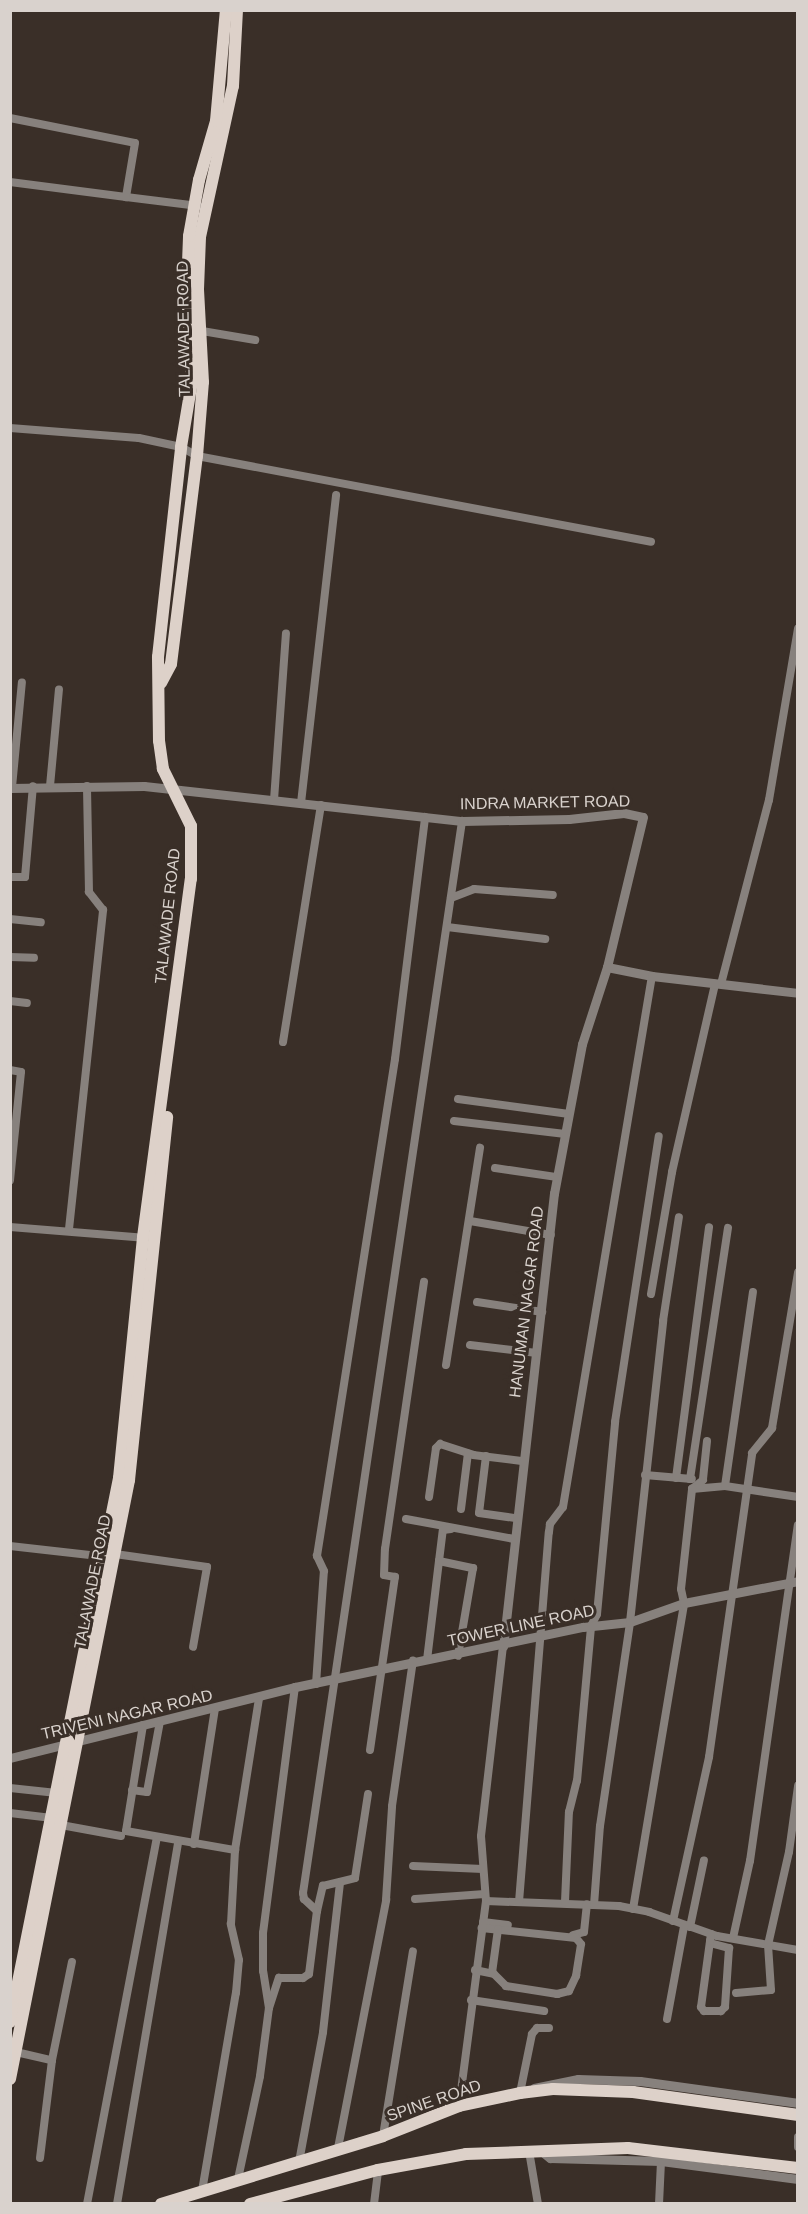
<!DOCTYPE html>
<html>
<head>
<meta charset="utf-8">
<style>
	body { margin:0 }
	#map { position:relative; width:808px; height:2214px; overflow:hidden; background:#3a2f28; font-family:Arial,sans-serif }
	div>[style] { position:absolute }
	.minor>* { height:8px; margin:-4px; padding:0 4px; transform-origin:4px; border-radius:4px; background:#87817d }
	.tertiary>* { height:9px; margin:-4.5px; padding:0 4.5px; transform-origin:4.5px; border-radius:4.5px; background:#87817d }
	.primary>* { height:12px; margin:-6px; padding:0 6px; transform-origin:6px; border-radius:6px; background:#ddd1c9 }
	span { translate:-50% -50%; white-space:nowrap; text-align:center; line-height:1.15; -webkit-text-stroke:6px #3a2f28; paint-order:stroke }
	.street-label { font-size:16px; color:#d9d2cd }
	.frame { position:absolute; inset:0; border:12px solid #d9d2cd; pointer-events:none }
</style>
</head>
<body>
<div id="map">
	<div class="minor">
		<i style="left:10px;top:118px;width:127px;rotate:11.3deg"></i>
		<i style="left:135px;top:143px;width:55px;rotate:99.5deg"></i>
		<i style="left:126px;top:197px;width:73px;rotate:7.1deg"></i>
		<i style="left:10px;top:182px;width:117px;rotate:7.4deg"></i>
		<i style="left:202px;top:331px;width:54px;rotate:9.6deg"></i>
		<i style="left:10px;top:428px;width:129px;rotate:4.4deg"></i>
		<i style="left:139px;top:438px;width:43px;rotate:12.1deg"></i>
		<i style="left:181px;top:447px;width:18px;rotate:29deg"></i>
		<i style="left:197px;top:456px;width:462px;rotate:10.7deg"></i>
		<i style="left:50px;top:786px;width:97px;rotate:-84.7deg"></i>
		<i style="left:12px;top:787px;width:105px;rotate:-84.6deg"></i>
		<i style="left:274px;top:800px;width:167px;rotate:-85.9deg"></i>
		<i style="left:301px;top:803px;width:310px;rotate:-83.5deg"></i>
		<i style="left:10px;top:877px;width:15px"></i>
		<i style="left:25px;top:877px;width:91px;rotate:-85deg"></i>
		<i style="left:451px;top:898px;width:25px;rotate:-21deg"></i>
		<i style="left:474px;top:889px;width:79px;rotate:4.3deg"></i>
		<i style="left:10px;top:919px;width:31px;rotate:6deg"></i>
		<i style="left:447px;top:927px;width:99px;rotate:7deg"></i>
		<i style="left:10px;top:957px;width:24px;rotate:2deg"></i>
		<i style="left:721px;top:984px;width:190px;rotate:-75.4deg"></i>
		<i style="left:769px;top:800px;width:174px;rotate:-80.4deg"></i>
		<i style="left:10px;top:1001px;width:17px;rotate:7deg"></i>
		<i style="left:283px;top:1042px;width:240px;rotate:-80.9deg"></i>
		<i style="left:10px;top:1070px;width:11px;rotate:10deg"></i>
		<i style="left:21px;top:1072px;width:109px;rotate:95.8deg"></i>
		<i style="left:458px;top:1099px;width:112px;rotate:7.7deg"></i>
		<i style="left:454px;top:1121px;width:112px;rotate:6.7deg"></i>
		<i style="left:495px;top:1168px;width:63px;rotate:8.3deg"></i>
		<i style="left:470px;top:1221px;width:82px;rotate:9.8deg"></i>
		<i style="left:10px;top:1227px;width:137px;rotate:4.6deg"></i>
		<i style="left:69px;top:1229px;width:321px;rotate:-83.9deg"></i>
		<i style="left:103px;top:910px;width:23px;rotate:-128deg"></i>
		<i style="left:89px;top:892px;width:106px;rotate:-91.1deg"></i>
		<i style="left:651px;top:1294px;width:124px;rotate:-80.2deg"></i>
		<i style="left:672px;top:1172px;width:193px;rotate:-77.1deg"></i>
		<i style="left:477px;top:1302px;width:66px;rotate:8.7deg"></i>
		<i style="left:470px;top:1345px;width:67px;rotate:6.8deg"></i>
		<i style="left:446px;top:1365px;width:220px;rotate:-81.1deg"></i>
		<i style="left:707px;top:1441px;width:39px;rotate:96deg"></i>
		<i style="left:703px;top:1480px;width:14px;rotate:141deg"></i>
		<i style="left:692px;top:1489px;width:33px;rotate:-5deg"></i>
		<i style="left:725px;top:1486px;width:74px;rotate:8.6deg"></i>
		<i style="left:486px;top:1456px;width:57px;rotate:97deg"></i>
		<i style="left:479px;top:1513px;width:37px;rotate:8deg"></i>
		<i style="left:645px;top:1475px;width:47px;rotate:4.9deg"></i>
		<i style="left:676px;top:1478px;width:253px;rotate:-82.5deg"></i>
		<i style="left:690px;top:1479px;width:254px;rotate:-81.4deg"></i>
		<i style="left:725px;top:1486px;width:196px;rotate:-81.8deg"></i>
		<i style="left:429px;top:1497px;width:49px;rotate:-81.9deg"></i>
		<i style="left:436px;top:1448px;width:6px;rotate:-45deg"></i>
		<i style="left:440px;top:1444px;width:35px;rotate:18deg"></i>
		<i style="left:473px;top:1455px;width:49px;rotate:7deg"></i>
		<i style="left:461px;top:1509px;width:56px;rotate:-82.9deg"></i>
		<i style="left:406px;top:1519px;width:110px;rotate:10.5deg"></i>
		<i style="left:10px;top:1546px;width:98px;rotate:6.5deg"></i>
		<i style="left:115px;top:1554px;width:93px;rotate:8deg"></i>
		<i style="left:207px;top:1567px;width:81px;rotate:99.9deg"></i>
		<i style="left:439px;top:1561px;width:31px;rotate:-83deg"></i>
		<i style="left:443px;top:1530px;width:8px;rotate:-7deg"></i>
		<i style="left:427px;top:1660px;width:100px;rotate:-83.1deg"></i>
		<i style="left:439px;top:1561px;width:35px;rotate:12deg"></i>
		<i style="left:473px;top:1568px;width:89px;rotate:99.7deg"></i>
		<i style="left:316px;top:1684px;width:113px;rotate:-86deg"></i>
		<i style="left:324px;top:1571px;width:17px;rotate:-115deg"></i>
		<i style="left:317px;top:1556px;width:503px;rotate:-81.08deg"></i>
		<i style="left:395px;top:1059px;width:244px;rotate:-82.9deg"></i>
		<i style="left:143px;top:1725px;width:107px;rotate:99.1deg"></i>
		<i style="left:126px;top:1831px;width:111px;rotate:9.9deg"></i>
		<i style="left:370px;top:1750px;width:175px;rotate:-81.8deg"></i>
		<i style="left:395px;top:1577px;width:11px;rotate:-170deg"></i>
		<i style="left:384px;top:1575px;width:26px;rotate:-88deg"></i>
		<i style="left:385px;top:1549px;width:270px;rotate:-81.7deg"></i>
		<i style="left:10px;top:1788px;width:47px;rotate:6.1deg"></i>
		<i style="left:132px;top:1790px;width:15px;rotate:8deg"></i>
		<i style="left:147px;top:1792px;width:72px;rotate:-79.6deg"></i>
		<i style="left:10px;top:1813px;width:42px;rotate:6.8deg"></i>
		<i style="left:61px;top:1825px;width:61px;rotate:10.4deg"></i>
		<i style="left:194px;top:1844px;width:137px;rotate:-81.2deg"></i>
		<i style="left:413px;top:1866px;width:70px;rotate:2.5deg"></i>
		<i style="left:415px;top:1899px;width:70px;rotate:-4.1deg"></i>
		<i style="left:486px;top:1901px;width:133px;rotate:2.2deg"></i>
		<i style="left:619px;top:1906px;width:31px;rotate:11deg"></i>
		<i style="left:649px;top:1912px;width:72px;rotate:19.4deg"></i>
		<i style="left:717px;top:1936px;width:82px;rotate:9.8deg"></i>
		<i style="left:519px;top:1902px;width:371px;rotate:-85.4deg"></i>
		<i style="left:549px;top:1532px;width:8px;rotate:-83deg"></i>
		<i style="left:550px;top:1524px;width:21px;rotate:-53deg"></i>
		<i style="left:563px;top:1507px;width:538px;rotate:-80.49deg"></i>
		<i style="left:565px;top:1902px;width:90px;rotate:-87.5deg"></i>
		<i style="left:569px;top:1812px;width:32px;rotate:-76deg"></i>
		<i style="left:577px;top:1781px;width:156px;rotate:-84.8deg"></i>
		<i style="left:591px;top:1626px;width:13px;rotate:-63deg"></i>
		<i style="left:597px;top:1614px;width:193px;rotate:-84.6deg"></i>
		<i style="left:615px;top:1422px;width:289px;rotate:-81.3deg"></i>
		<i style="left:594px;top:1905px;width:79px;rotate:-85.7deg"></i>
		<i style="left:600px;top:1826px;width:206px;rotate:-81.6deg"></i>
		<i style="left:630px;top:1622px;width:303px;rotate:-83.7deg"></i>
		<i style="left:663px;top:1321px;width:105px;rotate:-81.3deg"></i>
		<i style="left:633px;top:1909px;width:310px;rotate:-80.5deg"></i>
		<i style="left:684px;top:1603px;width:14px;rotate:-102deg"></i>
		<i style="left:681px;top:1589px;width:101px;rotate:-83.7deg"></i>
		<i style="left:317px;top:1911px;width:26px;rotate:-77deg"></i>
		<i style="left:323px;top:1886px;width:33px;rotate:-14deg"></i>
		<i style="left:355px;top:1878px;width:85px;rotate:-81.2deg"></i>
		<i style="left:673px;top:1921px;width:168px;rotate:-77.6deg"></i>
		<i style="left:709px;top:1757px;width:307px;rotate:-81.9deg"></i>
		<i style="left:752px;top:1453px;width:32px;rotate:-51deg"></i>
		<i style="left:772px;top:1428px;width:158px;rotate:-80.5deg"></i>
		<i style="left:483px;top:1922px;width:25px;rotate:7deg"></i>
		<i style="left:690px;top:1927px;width:68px;rotate:-78.2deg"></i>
		<i style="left:573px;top:1935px;width:11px;rotate:-15deg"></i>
		<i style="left:584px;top:1932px;width:28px;rotate:-84deg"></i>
		<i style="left:733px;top:1938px;width:79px;rotate:-77.6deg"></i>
		<i style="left:750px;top:1861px;width:339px;rotate:-81.9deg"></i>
		<i style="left:710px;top:1943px;width:20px;rotate:15deg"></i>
		<i style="left:729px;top:1948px;width:59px;rotate:93.9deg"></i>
		<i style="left:725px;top:2007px;width:6px;rotate:135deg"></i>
		<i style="left:721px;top:2011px;width:17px;rotate:180deg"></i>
		<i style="left:704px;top:2011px;width:5px;rotate:-127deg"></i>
		<i style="left:701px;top:2007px;width:67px;rotate:-82.2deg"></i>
		<i style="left:710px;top:1941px;width:7px;rotate:-82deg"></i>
		<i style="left:475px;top:1970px;width:19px;rotate:12deg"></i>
		<i style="left:494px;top:1974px;width:17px;rotate:45deg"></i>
		<i style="left:506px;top:1986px;width:52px;rotate:8.9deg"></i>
		<i style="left:557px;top:1994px;width:12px;rotate:-14deg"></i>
		<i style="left:569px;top:1991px;width:17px;rotate:-65deg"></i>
		<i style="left:576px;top:1976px;width:32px;rotate:-81deg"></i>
		<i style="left:581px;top:1944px;width:8px;rotate:-130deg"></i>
		<i style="left:576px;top:1938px;width:95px;rotate:-173.9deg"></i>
		<i style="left:492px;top:1973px;width:44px;rotate:-82.2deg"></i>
		<i style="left:736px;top:1993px;width:35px;rotate:-5deg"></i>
		<i style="left:771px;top:1990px;width:45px;rotate:-93.8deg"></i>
		<i style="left:768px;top:1945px;width:95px;rotate:-77.3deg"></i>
		<i style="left:789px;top:1852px;width:67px;rotate:-82.2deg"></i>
		<i style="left:471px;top:2000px;width:74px;rotate:8.6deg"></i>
		<i style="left:269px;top:2008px;width:32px;rotate:-72deg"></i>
		<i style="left:279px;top:1978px;width:24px"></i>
		<i style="left:303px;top:1978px;width:7px;rotate:-34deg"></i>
		<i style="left:309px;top:1974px;width:64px;rotate:-82.8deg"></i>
		<i style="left:317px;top:1911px;width:18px;rotate:-137deg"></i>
		<i style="left:304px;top:1899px;width:6px;rotate:-99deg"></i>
		<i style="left:303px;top:1893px;width:1084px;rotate:-81.56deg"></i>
		<i style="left:667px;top:2019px;width:95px;rotate:-79.6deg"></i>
		<i style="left:16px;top:2052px;width:37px;rotate:13deg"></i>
		<i style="left:520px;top:2093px;width:60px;rotate:-78.5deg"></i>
		<i style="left:532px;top:2034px;width:8px;rotate:-50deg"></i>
		<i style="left:537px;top:2028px;width:12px"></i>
		<i style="left:459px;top:2106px;width:207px;rotate:-82.5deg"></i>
		<i style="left:486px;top:1901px;width:65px;rotate:-94.4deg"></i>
		<i style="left:481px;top:1836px;width:191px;rotate:-83.4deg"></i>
		<i style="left:383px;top:2136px;width:187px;rotate:-80.8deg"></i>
		<i style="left:798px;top:2137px;width:10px;rotate:90deg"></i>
		<i style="left:338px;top:2148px;width:253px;rotate:-79deg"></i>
		<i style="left:386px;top:1900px;width:94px;rotate:-86.3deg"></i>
		<i style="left:392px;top:1806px;width:147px;rotate:-81.8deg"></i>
		<i style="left:529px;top:2151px;width:54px;rotate:80.4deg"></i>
		<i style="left:40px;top:2158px;width:99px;rotate:-83deg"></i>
		<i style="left:52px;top:2060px;width:100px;rotate:-78.5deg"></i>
		<i style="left:299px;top:2162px;width:132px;rotate:-79.5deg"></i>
		<i style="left:323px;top:2032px;width:150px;rotate:-83.5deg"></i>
		<i style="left:238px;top:2179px;width:105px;rotate:-77.9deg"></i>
		<i style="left:260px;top:2076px;width:69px;rotate:-82.5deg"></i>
		<i style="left:269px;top:2008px;width:37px;rotate:-99deg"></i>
		<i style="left:263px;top:1971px;width:38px;rotate:-90deg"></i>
		<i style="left:263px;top:1933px;width:248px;rotate:-82.6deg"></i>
		<i style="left:202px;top:2191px;width:201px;rotate:-80.3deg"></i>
		<i style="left:236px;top:1993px;width:33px;rotate:-85deg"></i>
		<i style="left:239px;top:1960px;width:37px;rotate:-103deg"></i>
		<i style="left:231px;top:1924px;width:74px;rotate:-86.9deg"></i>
		<i style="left:235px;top:1850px;width:154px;rotate:-81deg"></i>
		<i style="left:87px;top:2204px;width:373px;rotate:-79.2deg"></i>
		<i style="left:117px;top:2204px;width:367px;rotate:-80.4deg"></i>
		<i style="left:374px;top:2204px;width:34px;rotate:-83deg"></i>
		<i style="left:659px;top:2204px;width:43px;rotate:-87.3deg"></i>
	</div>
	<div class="tertiary">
		<i style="left:10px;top:788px;width:134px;rotate:-0.9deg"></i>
		<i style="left:144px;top:786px;width:320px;rotate:6.3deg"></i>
		<i style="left:462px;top:821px;width:107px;rotate:-1.1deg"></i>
		<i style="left:569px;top:819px;width:55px;rotate:-6.2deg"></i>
		<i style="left:624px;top:813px;width:19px;rotate:12deg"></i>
		<i style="left:643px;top:817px;width:154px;rotate:103.5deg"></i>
		<i style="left:607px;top:967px;width:81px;rotate:108deg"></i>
		<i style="left:582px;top:1044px;width:152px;rotate:100.6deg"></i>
		<i style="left:554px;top:1193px;width:456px;rotate:96.4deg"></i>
		<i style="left:607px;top:967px;width:46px;rotate:11.3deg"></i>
		<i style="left:652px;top:976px;width:147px;rotate:6.6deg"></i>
		<i style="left:10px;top:1758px;width:294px;rotate:-14deg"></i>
		<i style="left:295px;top:1687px;width:294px;rotate:-11.8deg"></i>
		<i style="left:583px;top:1627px;width:47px;rotate:-6.1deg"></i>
		<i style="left:630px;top:1622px;width:57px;rotate:-19.4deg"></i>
		<i style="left:684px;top:1603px;width:116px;rotate:-10.9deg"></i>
		<i style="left:534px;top:2088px;width:45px;rotate:-11.6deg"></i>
		<i style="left:578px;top:2079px;width:62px;rotate:1.8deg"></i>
		<i style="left:640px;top:2081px;width:160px;rotate:7.9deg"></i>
		<i style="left:540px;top:2150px;width:13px;rotate:39deg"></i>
		<i style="left:550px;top:2158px;width:111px;rotate:1.5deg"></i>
		<i style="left:661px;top:2161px;width:138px;rotate:7.5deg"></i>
	</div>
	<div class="primary">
		<i style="left:161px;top:683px;width:21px;rotate:-62deg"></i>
		<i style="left:171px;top:664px;width:210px;rotate:-82.9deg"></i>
		<i style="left:197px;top:456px;width:74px;rotate:-85.4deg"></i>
		<i style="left:203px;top:382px;width:93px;rotate:-93.1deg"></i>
		<i style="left:198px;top:289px;width:52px;rotate:-87.8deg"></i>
		<i style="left:200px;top:237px;width:155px;rotate:-77.7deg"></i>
		<i style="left:233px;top:86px;width:76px;rotate:-87deg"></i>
		<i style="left:10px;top:2022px;width:555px;rotate:-78.67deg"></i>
		<i style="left:119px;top:1478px;width:242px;rotate:-84.3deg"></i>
		<i style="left:143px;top:1237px;width:361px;rotate:-82.4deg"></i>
		<i style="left:191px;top:879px;width:53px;rotate:-90deg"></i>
		<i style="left:191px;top:826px;width:64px;rotate:-116.2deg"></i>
		<i style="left:163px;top:769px;width:28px;rotate:-98deg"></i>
		<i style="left:159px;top:741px;width:84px;rotate:-90.7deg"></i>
		<i style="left:158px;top:657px;width:211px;rotate:-83.7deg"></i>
		<i style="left:181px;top:447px;width:67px;rotate:-80.5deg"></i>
		<i style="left:192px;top:381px;width:92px;rotate:-93.1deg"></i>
		<i style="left:187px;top:289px;width:53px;rotate:-87.8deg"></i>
		<i style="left:189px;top:236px;width:57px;rotate:-79.9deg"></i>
		<i style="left:199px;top:180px;width:61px;rotate:-73.9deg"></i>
		<i style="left:216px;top:121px;width:111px;rotate:-84.9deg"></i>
		<i style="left:10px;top:2079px;width:611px;rotate:-78.76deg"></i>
		<i style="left:129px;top:1480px;width:365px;rotate:-84deg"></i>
		<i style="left:161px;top:2204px;width:232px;rotate:-17deg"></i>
		<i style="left:383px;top:2136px;width:82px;rotate:-21.5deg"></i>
		<i style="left:459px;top:2106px;width:62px;rotate:-12deg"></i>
		<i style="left:520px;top:2093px;width:33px;rotate:-7deg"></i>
		<i style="left:553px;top:2089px;width:80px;rotate:2.1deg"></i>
		<i style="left:633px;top:2092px;width:167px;rotate:7.9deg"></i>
		<i style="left:250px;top:2204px;width:132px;rotate:-14.9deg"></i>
		<i style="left:378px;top:2170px;width:89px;rotate:-10.3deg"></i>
		<i style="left:466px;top:2154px;width:162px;rotate:-2.1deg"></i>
		<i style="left:628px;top:2148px;width:171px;rotate:6.7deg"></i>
	</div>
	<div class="street-label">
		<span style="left:184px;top:329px;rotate:-91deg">TALAWADE ROAD</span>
		<span style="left:545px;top:803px;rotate:-1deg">INDRA MARKET ROAD</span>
		<span style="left:168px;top:916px;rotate:-84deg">TALAWADE ROAD</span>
		<span style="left:527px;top:1302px;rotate:-83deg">HANUMAN NAGAR ROAD</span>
		<span style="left:93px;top:1582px;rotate:-79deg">TALAWADE ROAD</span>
		<span style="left:521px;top:1626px;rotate:-12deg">TOWER LINE ROAD</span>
		<span style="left:127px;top:1715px;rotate:-13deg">TRIVENI NAGAR ROAD</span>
		<span style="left:434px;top:2101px;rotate:-19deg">SPINE ROAD</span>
	</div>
	<div class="frame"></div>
</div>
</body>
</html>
